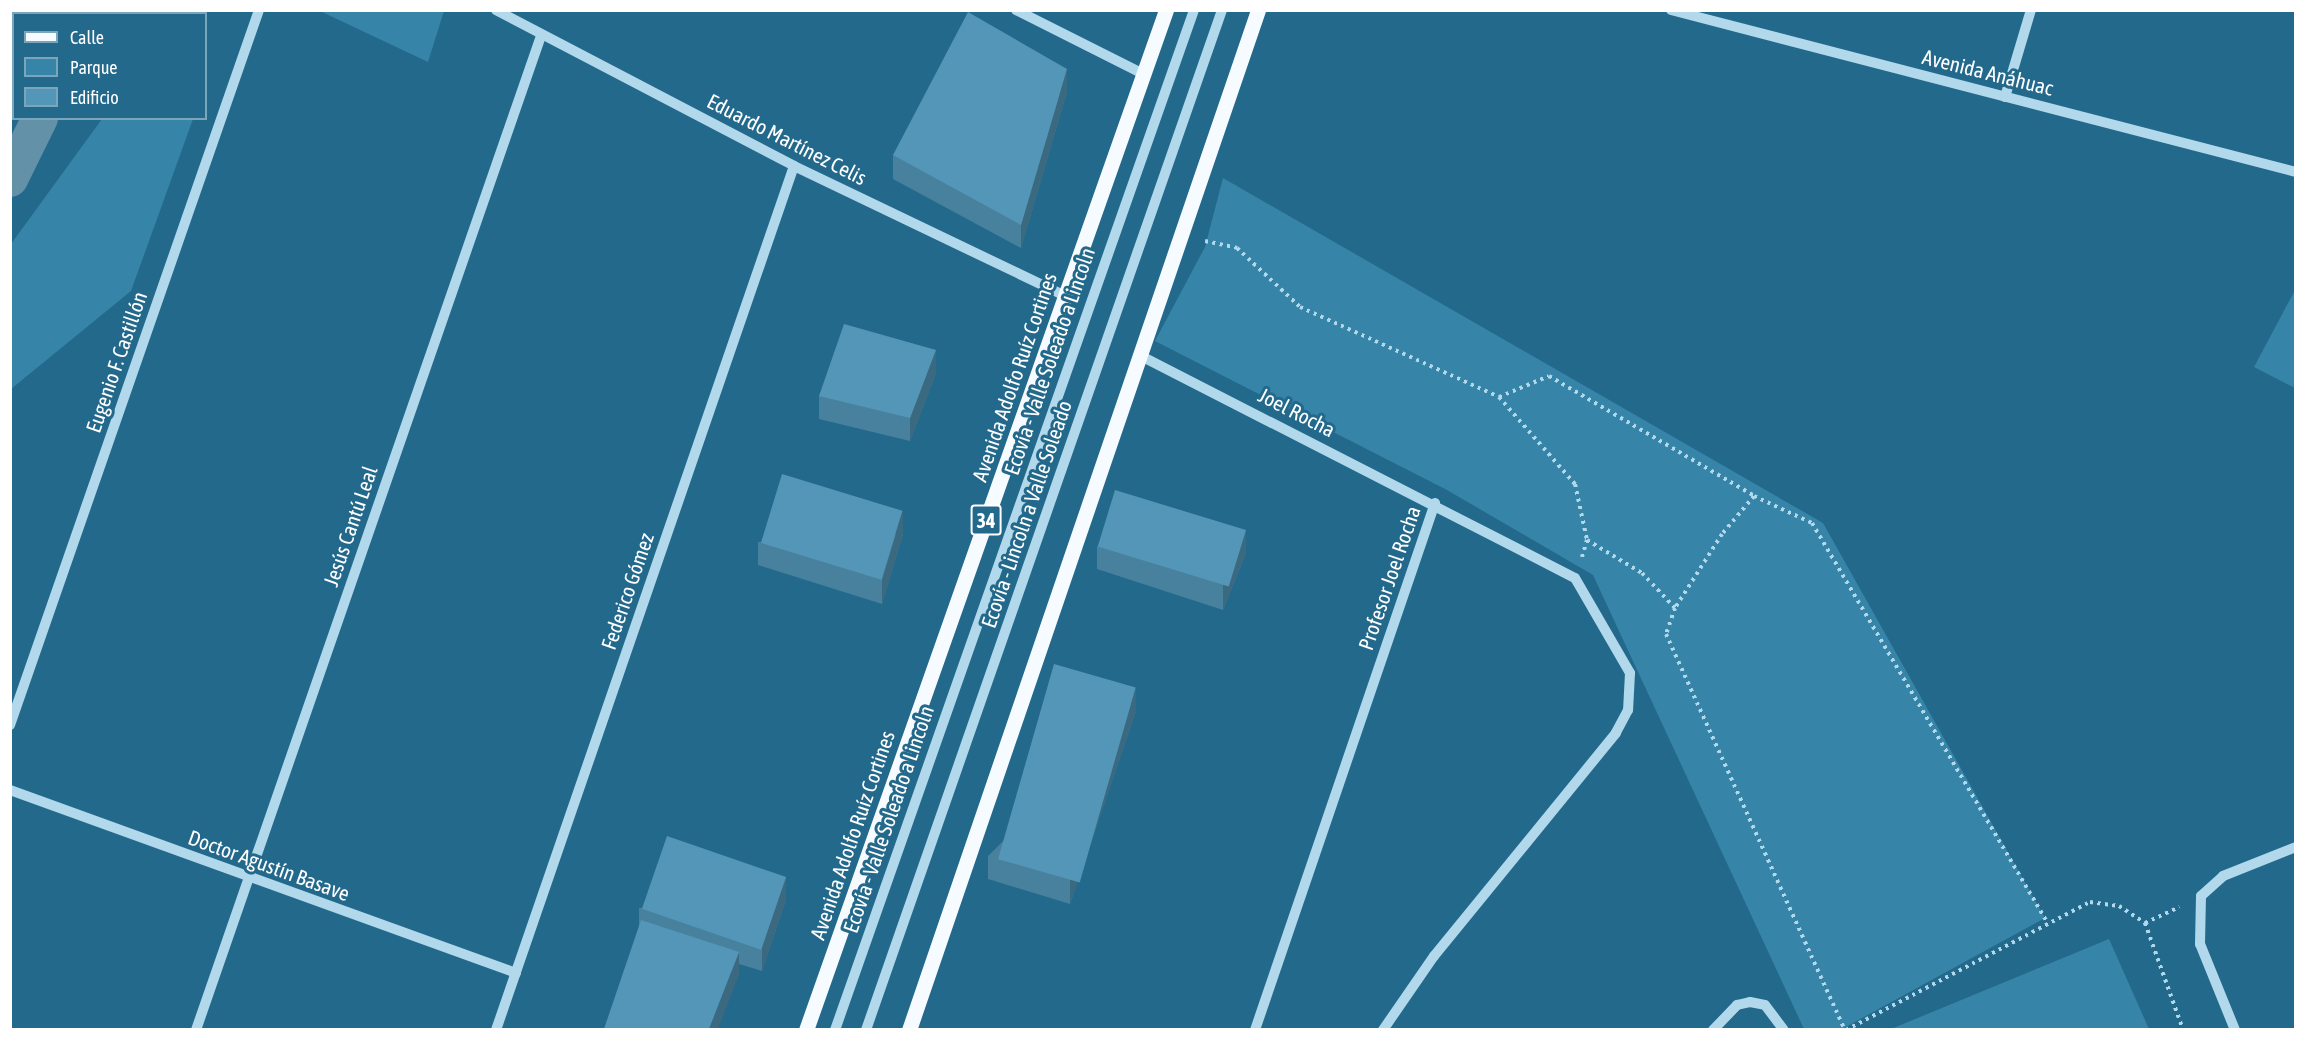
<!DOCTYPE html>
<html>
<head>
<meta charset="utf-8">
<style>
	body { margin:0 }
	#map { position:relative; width:2306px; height:1040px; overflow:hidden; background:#23698c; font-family:"Asap Condensed",sans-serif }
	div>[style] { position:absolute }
	.green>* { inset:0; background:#3784a9 }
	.canal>* { height:36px; margin:-18px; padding:0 18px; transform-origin:18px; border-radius:18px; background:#6391a8 }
	.path>* { height:4px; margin-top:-2px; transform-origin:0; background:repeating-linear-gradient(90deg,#b1d8eb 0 3px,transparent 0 7.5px) }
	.minor>* { height:10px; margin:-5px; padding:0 5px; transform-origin:5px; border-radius:5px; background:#b1d8eb }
	.major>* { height:15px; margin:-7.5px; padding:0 7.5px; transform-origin:7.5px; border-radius:7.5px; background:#f5fbfe }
	.wall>* { inset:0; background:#48819d }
	.shaded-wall>* { inset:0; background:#3b6980 }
	.building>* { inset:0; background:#5496b7; transform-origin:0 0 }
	span { translate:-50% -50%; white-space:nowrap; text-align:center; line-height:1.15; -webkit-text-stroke:6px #23698c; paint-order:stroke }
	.shield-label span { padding:2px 4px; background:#23698c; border:2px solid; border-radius:4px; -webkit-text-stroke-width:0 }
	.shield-label { font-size:20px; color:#fff; font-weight:700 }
	.street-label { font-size:21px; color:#fff }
	.frame { position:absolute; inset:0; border:12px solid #fff; pointer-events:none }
	.legend { position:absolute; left:12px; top:12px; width:195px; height:108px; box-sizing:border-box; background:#23698c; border:2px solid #7ba5ba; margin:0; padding:8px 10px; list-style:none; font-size:18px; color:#fff }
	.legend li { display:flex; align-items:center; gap:12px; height:30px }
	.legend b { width:30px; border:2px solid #7ba5ba }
</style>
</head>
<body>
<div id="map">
	<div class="green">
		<i style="clip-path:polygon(320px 11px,444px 11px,428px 62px)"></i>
		<i style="clip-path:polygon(102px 119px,193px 119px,131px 291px,11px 389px,11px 244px)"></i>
		<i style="clip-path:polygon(1223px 178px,1823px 523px,2045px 918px,1842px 1029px,1804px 1029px,1593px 575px,1447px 490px,1155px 341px,1205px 247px)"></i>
		<i style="clip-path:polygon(2295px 290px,2295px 388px,2254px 367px)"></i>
		<i style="clip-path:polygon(2109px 939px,2149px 1029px,1891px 1029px)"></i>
	</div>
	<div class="canal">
		<i style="left:80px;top:14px;width:4px;rotate:-90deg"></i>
		<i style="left:10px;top:179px;width:68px;rotate:-63.8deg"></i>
	</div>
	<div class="path">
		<i style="left:1205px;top:241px;width:33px;rotate:12deg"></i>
		<i style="left:1237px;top:248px;width:86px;rotate:43.1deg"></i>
		<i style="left:1300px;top:307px;width:218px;rotate:24.3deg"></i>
		<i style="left:1499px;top:397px;width:116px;rotate:48.9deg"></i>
		<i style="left:1575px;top:484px;width:57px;rotate:77.9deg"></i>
		<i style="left:1587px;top:540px;width:64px;rotate:31deg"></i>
		<i style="left:1642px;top:573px;width:48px;rotate:46.7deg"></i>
		<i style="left:1499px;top:397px;width:54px;rotate:-22.8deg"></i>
		<i style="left:1549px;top:376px;width:238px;rotate:30.3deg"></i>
		<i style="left:1754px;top:496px;width:64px;rotate:25deg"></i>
		<i style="left:1812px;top:523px;width:464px;rotate:59.5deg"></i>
		<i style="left:1754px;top:496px;width:50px;rotate:130.1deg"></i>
		<i style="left:1722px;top:534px;width:88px;rotate:122.4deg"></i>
		<i style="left:1675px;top:608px;width:28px;rotate:109deg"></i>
		<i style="left:1666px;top:634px;width:435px;rotate:65.7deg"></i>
		<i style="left:1582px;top:557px;width:18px;rotate:-74deg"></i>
		<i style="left:2145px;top:923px;width:38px;rotate:-25deg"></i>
		<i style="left:1846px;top:1030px;width:276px;rotate:-27.7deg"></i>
		<i style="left:2090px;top:902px;width:29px;rotate:8deg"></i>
		<i style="left:2119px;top:906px;width:31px;rotate:33deg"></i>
		<i style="left:2145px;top:923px;width:114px;rotate:70.4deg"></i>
	</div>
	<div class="minor">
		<i style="left:496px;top:10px;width:336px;rotate:27.6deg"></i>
		<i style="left:794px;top:166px;width:301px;rotate:25.6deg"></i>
		<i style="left:1016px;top:10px;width:142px;rotate:26.7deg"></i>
		<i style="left:1671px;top:10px;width:646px;rotate:14.53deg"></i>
		<i style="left:2005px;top:97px;width:91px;rotate:-73.4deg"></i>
		<i style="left:1143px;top:357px;width:485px;rotate:27.1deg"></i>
		<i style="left:1575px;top:578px;width:110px;rotate:59.9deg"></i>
		<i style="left:1630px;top:673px;width:37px;rotate:93deg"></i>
		<i style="left:1628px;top:710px;width:26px;rotate:118deg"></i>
		<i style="left:1616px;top:733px;width:288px;rotate:129.2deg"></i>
		<i style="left:1434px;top:956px;width:90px;rotate:124.6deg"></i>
		<i style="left:10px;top:725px;width:757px;rotate:-70.8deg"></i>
		<i style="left:10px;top:790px;width:538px;rotate:19.88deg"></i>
		<i style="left:196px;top:1030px;width:1052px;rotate:-70.86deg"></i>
		<i style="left:496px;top:1030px;width:914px;rotate:-70.97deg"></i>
		<i style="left:835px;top:1030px;width:1081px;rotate:-70.61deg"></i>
		<i style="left:866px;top:1030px;width:1080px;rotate:-70.76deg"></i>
		<i style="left:1255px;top:1030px;width:557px;rotate:-71.14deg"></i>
		<i style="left:1713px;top:1030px;width:35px;rotate:-46deg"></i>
		<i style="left:1737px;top:1005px;width:13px;rotate:-13deg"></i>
		<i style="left:1750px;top:1002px;width:15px;rotate:11deg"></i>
		<i style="left:1765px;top:1005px;width:31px;rotate:53deg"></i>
		<i style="left:2235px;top:1030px;width:93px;rotate:-112.1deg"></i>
		<i style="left:2200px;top:944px;width:48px;rotate:-88.8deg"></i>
		<i style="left:2201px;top:896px;width:30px;rotate:-42deg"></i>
		<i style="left:2223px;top:876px;width:79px;rotate:-21.7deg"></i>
	</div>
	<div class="major">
		<i style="left:806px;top:1030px;width:1082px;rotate:-70.56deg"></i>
		<i style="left:909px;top:1030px;width:1078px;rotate:-71.11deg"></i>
	</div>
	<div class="wall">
		<i style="clip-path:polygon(1067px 92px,1021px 248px,893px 179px,893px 155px)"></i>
		<i style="clip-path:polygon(936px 373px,910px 441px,819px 419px,819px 396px)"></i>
		<i style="clip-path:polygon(903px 534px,882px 604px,758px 565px,758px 542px)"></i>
		<i style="clip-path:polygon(1097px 546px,1246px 553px,1223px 610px,1097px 569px)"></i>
		<i style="clip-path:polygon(1136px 711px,1070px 904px,988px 879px,988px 856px)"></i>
		<i style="clip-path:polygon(786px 900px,762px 971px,739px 964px,739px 975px,639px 926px,639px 908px)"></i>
	</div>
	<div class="shaded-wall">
		<i style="clip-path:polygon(1067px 69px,1067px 92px,1021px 248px,1021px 225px)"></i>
		<i style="clip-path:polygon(936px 350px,936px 373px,910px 441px,910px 418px)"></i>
		<i style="clip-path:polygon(903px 510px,903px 534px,882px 604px,882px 580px)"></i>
		<i style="clip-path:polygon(1246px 529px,1246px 553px,1223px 610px,1223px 586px)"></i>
		<i style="clip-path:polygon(1136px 688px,1136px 711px,1070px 904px,1070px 880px)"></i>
		<i style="clip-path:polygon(786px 876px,786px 900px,762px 971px,762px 948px)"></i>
		<i style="clip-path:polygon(739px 952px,739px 975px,718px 1029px,709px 1029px)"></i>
	</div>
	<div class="building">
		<i style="clip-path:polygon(968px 12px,1067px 69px,1021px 225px,893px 155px)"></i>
		<i style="clip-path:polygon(844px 324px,936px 350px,910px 418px,819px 396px)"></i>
		<i style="left:782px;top:474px;width:126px;height:72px;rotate:17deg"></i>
		<i style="left:1115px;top:490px;width:137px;height:59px;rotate:17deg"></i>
		<i style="left:1054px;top:664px;width:85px;height:203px;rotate:16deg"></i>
		<i style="left:667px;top:836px;width:126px;height:77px;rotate:19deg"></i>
		<i style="clip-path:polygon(641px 920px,739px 952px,709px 1029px,604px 1029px)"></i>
	</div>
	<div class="shield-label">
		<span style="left:986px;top:520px">34</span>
	</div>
	<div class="street-label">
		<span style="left:1988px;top:72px;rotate:14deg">Avenida Anáhuac</span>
		<span style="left:787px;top:139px;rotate:27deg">Eduardo Martínez Celis</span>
		<span style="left:1049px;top:361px;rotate:-71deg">Ecovía - Valle Soleado a Lincoln</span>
		<span style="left:116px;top:362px;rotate:-71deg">Eugenio F. Castillón</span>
		<span style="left:1014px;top:377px;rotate:-71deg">Avenida Adolfo Ruíz Cortines</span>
		<span style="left:1297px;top:412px;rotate:27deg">Joel Rocha</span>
		<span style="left:1026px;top:514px;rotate:-71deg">Ecovía - Lincoln a Valle Soleado</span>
		<span style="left:350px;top:526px;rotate:-71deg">Jesús Cantú Leal</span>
		<span style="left:1389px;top:578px;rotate:-71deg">Profesor Joel Rocha</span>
		<span style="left:627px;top:591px;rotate:-71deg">Federico Gómez</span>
		<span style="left:888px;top:819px;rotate:-71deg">Ecovía - Valle Soleado a Lincoln</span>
		<span style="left:852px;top:835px;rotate:-71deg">Avenida Adolfo Ruíz Cortines</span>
		<span style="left:269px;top:865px;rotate:20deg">Doctor Agustín Basave</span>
	</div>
	<div class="frame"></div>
	<ul class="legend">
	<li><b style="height:8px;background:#f5fbfe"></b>Calle</li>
	<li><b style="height:16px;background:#3784a9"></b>Parque</li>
	<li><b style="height:16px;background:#5496b7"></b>Edificio</li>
	</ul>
</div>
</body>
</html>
